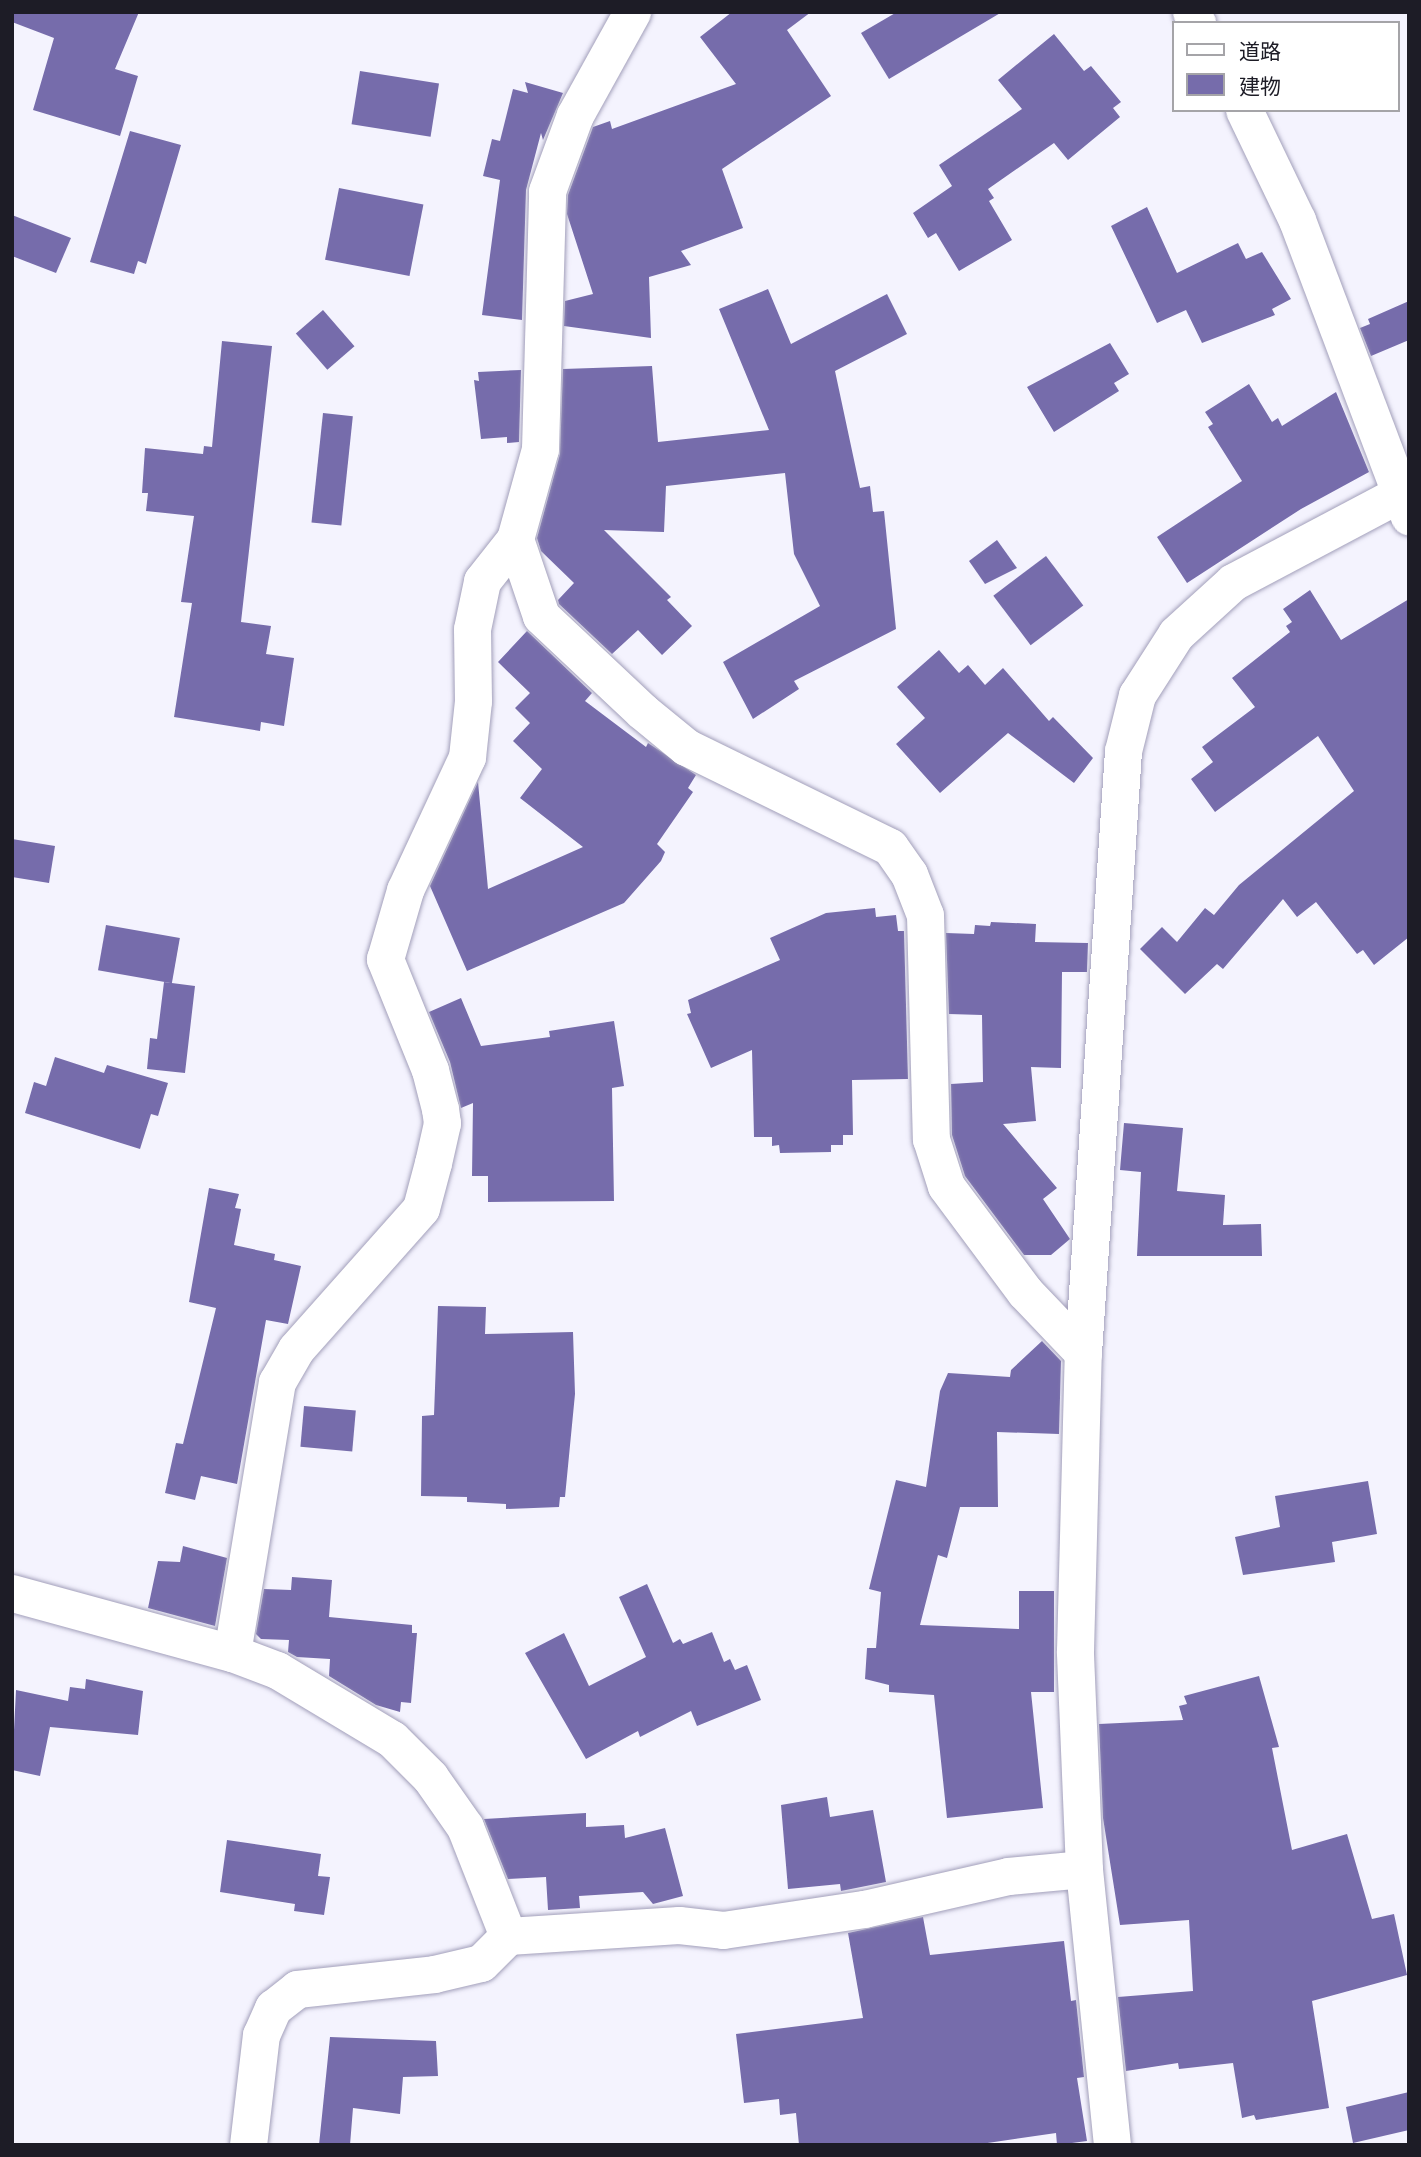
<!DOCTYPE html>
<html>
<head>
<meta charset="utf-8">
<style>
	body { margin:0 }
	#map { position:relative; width:1421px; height:2157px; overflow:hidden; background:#f4f3fe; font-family:"Alegreya Sans","Noto Sans JP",sans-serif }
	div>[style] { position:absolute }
	.building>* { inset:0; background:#766cab; transform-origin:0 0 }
	.roads { filter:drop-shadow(0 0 2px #a29fba) drop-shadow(0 0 2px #a29fba) }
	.minor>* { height:37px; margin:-18.5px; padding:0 18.5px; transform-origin:18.5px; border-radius:18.5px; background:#fff }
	span { translate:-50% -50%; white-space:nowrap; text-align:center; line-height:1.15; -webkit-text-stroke:5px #fff; paint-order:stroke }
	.frame { position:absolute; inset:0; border:14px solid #1d1c26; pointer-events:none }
	.legend { position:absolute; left:1172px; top:21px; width:228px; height:91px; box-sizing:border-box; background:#fff; border:2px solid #a5a4a8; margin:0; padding:9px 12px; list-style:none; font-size:21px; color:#1d1c26 }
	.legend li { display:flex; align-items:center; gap:14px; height:35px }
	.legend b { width:35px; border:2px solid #a5a4a8 }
</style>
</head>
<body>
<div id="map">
	<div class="building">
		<i style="clip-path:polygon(12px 12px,139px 12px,115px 69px,138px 76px,120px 136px,33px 110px,54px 38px,12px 22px)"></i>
		<i style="clip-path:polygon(732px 12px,811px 12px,787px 30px,831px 96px,722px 169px,743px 228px,681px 251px,691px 265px,649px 277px,651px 338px,564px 326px,565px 301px,593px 294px,567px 214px,568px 195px,593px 127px,610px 121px,612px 129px,736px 84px,700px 37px)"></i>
		<i style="clip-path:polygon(897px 12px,1002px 12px,889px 79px,861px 33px)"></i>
		<i style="clip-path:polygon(1054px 34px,1084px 71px,1091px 66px,1121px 102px,1113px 108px,1120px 117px,1068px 160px,1054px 143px,988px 189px,994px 198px,989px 201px,1012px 240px,959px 271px,936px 233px,928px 238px,913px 213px,952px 186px,939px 165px,1022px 109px,998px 80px)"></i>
		<i style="left:360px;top:71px;width:80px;height:54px;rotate:9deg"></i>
		<i style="clip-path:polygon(525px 82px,563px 93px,543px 140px,541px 133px,526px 190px,522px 320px,482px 315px,500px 180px,483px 176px,492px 139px,500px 141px,513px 89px,528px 93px)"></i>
		<i style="clip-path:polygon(130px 131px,181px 145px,146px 264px,138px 261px,134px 274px,90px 262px)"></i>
		<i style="left:339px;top:188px;width:86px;height:73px;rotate:11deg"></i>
		<i style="clip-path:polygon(1147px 207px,1177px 273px,1238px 243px,1246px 259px,1262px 252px,1291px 299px,1272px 309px,1275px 315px,1202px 343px,1186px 310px,1157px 323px,1111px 226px)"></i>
		<i style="clip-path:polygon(12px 215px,71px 238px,56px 273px,12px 256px)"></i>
		<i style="clip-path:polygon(768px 289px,791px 344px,887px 294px,907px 334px,835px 371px,860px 488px,870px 486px,873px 512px,884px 511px,896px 629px,794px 681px,799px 689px,753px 719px,723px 662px,820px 606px,794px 554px,785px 473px,666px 486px,664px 532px,604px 530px,671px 597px,667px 600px,692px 626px,662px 655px,638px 630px,612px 654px,559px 604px,558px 600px,574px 583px,541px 551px,537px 538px,560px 454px,563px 369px,652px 366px,658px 442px,769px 430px,719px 309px)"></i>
		<i style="clip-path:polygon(1409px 301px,1409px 340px,1371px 356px,1360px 328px,1370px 324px,1368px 319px)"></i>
		<i style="left:323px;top:310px;width:48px;height:36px;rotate:49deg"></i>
		<i style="clip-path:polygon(222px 341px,272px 346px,241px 622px,271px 626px,266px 654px,294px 658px,284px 726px,261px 722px,260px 731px,174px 717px,192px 603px,181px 602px,194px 516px,146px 511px,148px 493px,142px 493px,145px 448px,203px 454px,204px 446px,212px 447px)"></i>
		<i style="clip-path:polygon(1110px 343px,1129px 374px,1114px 383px,1119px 391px,1054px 432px,1027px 387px)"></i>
		<i style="clip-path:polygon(521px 370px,519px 442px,507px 443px,507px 437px,481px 439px,474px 380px,479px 381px,478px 372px)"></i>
		<i style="clip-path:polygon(1249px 384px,1272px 422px,1278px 418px,1282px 426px,1336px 392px,1369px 472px,1301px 509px,1187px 583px,1157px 537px,1242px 481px,1208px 427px,1213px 424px,1205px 412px)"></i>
		<i style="left:323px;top:413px;width:30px;height:110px;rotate:6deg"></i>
		<i style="clip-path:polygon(997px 540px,1017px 568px,985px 584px,969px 561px)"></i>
		<i style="left:1046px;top:556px;width:62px;height:66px;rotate:53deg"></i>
		<i style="clip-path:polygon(1310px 590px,1341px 640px,1409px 599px,1409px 937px,1374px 965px,1363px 950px,1357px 954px,1316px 902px,1297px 917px,1283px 899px,1223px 969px,1217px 964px,1185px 994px,1140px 949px,1162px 927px,1177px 942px,1205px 908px,1214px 915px,1239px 885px,1354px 791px,1318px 736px,1215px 812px,1191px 779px,1213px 762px,1202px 747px,1255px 707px,1232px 678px,1290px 632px,1286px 626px,1292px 622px,1283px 609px)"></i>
		<i style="clip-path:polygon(527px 631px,592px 693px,585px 701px,646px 747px,648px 743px,696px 775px,688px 788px,693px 792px,657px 844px,665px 852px,661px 861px,624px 903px,467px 971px,430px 886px,478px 782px,488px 889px,583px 847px,520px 798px,542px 769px,513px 741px,530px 723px,515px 708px,530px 693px,498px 662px)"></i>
		<i style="clip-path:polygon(939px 650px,959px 673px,968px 665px,985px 685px,1003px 668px,1049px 721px,1053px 717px,1093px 758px,1074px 783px,1008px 733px,940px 793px,896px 744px,925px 718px,897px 687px)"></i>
		<i style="clip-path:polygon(12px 839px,55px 846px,49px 883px,12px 877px)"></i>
		<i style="clip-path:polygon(875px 908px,876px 917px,896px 915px,898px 931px,904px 931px,908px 1079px,852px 1080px,853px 1135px,843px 1135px,843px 1145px,831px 1145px,831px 1152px,780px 1153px,779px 1145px,772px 1146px,772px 1137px,754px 1137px,752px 1050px,711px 1068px,687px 1014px,691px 1013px,688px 1000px,780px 960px,770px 938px,826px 913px)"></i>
		<i style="clip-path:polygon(991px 922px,1036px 924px,1035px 942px,1088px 943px,1087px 972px,1062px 972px,1061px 1068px,1031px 1067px,1036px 1121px,1003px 1124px,1057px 1188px,1043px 1199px,1070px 1239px,1051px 1255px,1024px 1255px,965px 1176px,952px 1135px,951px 1084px,983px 1082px,982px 1015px,949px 1014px,946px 933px,974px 934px,975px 925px,990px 926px)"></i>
		<i style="left:106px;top:925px;width:75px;height:46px;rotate:10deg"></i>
		<i style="clip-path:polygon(164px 982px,195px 986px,185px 1073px,147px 1069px,150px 1038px,157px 1039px)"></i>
		<i style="clip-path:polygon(461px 998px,481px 1046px,550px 1037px,549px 1031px,614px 1021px,624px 1086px,612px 1088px,614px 1201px,488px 1202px,488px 1176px,472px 1176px,473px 1103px,461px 1108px,450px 1062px,429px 1012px)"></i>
		<i style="clip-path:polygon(55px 1057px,104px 1073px,107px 1065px,168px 1083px,158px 1116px,151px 1114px,140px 1149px,25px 1113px,34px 1082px,46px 1086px)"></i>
		<i style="clip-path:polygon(1124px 1123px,1183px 1128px,1177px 1191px,1225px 1195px,1223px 1225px,1261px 1224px,1262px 1256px,1137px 1256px,1141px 1172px,1120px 1170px)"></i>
		<i style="clip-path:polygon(209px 1188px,239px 1194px,235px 1208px,241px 1209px,234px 1245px,275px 1254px,274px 1260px,301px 1266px,288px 1324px,266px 1320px,237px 1484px,201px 1476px,195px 1500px,165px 1493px,176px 1443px,183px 1444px,216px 1308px,189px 1302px)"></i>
		<i style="clip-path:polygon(438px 1306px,486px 1307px,485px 1334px,573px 1332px,575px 1394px,565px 1497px,560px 1497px,559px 1507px,506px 1509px,506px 1504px,467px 1502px,467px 1497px,421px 1496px,422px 1416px,434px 1415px)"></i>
		<i style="clip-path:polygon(1042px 1341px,1061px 1361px,1059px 1434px,997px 1432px,998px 1507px,960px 1507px,947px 1558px,938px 1555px,920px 1625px,1019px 1629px,1019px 1591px,1054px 1591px,1054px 1692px,1031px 1692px,1043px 1808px,947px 1818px,934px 1695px,889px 1692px,889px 1685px,865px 1679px,867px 1648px,876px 1648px,881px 1592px,869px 1589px,896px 1480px,926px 1487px,940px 1391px,948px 1373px,1010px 1377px,1011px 1370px)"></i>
		<i style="left:304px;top:1406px;width:52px;height:41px;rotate:5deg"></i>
		<i style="clip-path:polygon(1368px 1481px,1377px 1534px,1332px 1542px,1335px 1562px,1243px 1575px,1235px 1537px,1280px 1527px,1275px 1496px)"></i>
		<i style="clip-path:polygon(183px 1546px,227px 1558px,215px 1626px,148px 1608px,158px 1561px,180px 1562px)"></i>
		<i style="clip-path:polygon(292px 1577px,332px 1580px,329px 1617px,412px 1625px,412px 1633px,417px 1633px,411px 1703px,401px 1702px,400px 1712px,376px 1705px,329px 1676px,330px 1659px,297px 1657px,288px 1652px,289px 1640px,261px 1639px,256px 1634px,264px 1589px,291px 1590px)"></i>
		<i style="clip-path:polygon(647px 1584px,673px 1643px,680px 1639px,683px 1644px,712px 1632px,724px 1662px,730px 1659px,735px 1670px,747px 1665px,761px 1700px,697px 1726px,691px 1711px,640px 1737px,638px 1731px,586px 1759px,525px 1653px,564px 1633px,589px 1686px,646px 1657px,619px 1597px)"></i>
		<i style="clip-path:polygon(1259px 1676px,1279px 1747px,1272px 1748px,1292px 1850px,1347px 1834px,1372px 1919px,1394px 1914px,1407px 1975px,1312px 2001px,1329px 2108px,1256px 2120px,1254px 2115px,1242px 2118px,1233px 2063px,1179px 2069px,1178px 2063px,1126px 2071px,1118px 1997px,1193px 1991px,1189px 1920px,1120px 1925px,1103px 1818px,1099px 1724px,1183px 1720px,1179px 1706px,1187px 1704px,1184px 1696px)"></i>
		<i style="clip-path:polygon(86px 1679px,143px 1691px,138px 1735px,50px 1727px,40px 1776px,12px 1770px,16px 1690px,68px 1701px,70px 1687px,85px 1689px)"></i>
		<i style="clip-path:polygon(827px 1797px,830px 1817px,873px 1810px,886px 1882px,841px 1891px,840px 1884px,788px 1889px,781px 1805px)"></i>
		<i style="clip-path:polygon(586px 1813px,586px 1827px,624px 1825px,625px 1838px,665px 1828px,683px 1896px,653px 1904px,643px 1892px,579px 1896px,580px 1908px,548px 1910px,546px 1877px,508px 1879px,484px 1819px)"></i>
		<i style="clip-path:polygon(227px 1840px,321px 1854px,318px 1876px,330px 1877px,324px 1915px,294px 1911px,295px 1904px,220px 1892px)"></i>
		<i style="clip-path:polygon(923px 1917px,930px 1955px,1064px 1941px,1071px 2001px,1076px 2000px,1084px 2077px,1077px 2078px,1087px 2141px,1057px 2145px,1056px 2133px,974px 2145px,799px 2145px,796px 2113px,780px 2115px,779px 2099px,744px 2103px,736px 2034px,863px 2018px,848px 1933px)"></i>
		<i style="clip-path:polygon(330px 2037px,436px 2041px,438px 2076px,403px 2077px,400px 2114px,353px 2108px,350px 2145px,319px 2145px)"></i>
		<i style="clip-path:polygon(1409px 2092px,1409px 2130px,1353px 2143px,1346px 2107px)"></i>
	</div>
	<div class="roads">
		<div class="minor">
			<i style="left:1191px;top:12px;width:13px;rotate:61deg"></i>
			<i style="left:1244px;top:110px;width:122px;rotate:64.3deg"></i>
			<i style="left:1297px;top:220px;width:317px;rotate:69.3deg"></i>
			<i style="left:515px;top:539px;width:81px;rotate:71.3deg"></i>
			<i style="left:541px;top:616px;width:139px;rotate:43.2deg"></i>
			<i style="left:642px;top:711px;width:57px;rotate:39.3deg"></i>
			<i style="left:686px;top:747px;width:227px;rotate:26.1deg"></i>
			<i style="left:890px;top:847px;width:33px;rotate:55deg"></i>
			<i style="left:909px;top:874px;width:44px;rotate:68.7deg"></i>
			<i style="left:925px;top:915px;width:224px;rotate:88.5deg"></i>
			<i style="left:931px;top:1139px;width:49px;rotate:72.3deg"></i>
			<i style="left:946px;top:1186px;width:132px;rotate:53.3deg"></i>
			<i style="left:1025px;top:1292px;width:84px;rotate:46.4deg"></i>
			<i style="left:12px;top:1593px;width:228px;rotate:15.3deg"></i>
			<i style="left:232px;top:1653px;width:48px;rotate:20.7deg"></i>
			<i style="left:277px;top:1670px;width:134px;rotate:31deg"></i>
			<i style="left:392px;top:1739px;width:54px;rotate:45deg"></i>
			<i style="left:430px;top:1777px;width:61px;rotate:55deg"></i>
			<i style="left:465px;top:1827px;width:117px;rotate:68.5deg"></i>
			<i style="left:232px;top:1653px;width:275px;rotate:-80.6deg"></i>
			<i style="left:277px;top:1382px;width:38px;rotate:-60deg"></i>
			<i style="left:296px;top:1349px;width:188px;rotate:-48.4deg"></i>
			<i style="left:421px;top:1208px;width:47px;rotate:-75.1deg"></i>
			<i style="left:433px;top:1163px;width:41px;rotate:-77.3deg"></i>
			<i style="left:442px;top:1123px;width:14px;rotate:-98deg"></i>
			<i style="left:440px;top:1109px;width:40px;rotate:-104.4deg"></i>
			<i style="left:430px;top:1070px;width:120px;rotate:-112.1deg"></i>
			<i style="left:385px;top:959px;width:72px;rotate:-73.8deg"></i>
			<i style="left:405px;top:890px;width:147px;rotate:-65deg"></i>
			<i style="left:467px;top:757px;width:56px;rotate:-83.9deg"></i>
			<i style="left:473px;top:701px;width:72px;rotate:-90.8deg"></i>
			<i style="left:472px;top:629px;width:49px;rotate:-78.2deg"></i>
			<i style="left:482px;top:581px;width:53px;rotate:-51.8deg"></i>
			<i style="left:515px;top:539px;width:93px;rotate:-74.5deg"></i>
			<i style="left:540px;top:449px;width:258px;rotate:-88.4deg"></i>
			<i style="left:547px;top:191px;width:81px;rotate:-69.8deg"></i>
			<i style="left:575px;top:115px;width:118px;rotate:-61deg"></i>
			<i style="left:248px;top:2145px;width:111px;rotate:-83.3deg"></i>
			<i style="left:261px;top:2035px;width:30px;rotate:-66deg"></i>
			<i style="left:273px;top:2008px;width:31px;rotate:-38deg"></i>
			<i style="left:297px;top:1989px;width:138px;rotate:-6.2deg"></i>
			<i style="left:434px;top:1974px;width:48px;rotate:-13.2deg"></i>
			<i style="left:481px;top:1963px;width:38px;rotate:-45deg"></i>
			<i style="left:508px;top:1936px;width:171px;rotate:-3.7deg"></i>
			<i style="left:679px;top:1925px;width:44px;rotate:6.5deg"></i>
			<i style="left:723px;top:1930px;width:143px;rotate:-8.5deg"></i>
			<i style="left:864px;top:1909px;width:148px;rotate:-12.9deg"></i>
			<i style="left:1008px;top:1876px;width:76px;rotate:-5.3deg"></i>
			<i style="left:1112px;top:2145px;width:277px;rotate:-95.8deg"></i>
			<i style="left:1084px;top:1869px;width:218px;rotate:-92.4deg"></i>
			<i style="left:1075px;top:1651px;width:298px;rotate:-88.5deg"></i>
			<i style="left:1083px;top:1353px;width:603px;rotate:-86.2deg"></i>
			<i style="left:1123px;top:751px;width:58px;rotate:-76deg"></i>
			<i style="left:1137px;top:695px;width:72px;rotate:-57.4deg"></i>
			<i style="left:1176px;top:634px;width:77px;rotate:-42.4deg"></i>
			<i style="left:1233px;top:582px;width:199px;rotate:-27.9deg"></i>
		</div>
	</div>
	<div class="frame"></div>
	<ul class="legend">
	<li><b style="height:9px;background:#fff"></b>道路</li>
	<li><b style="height:19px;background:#766cab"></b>建物</li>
	</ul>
</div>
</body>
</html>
